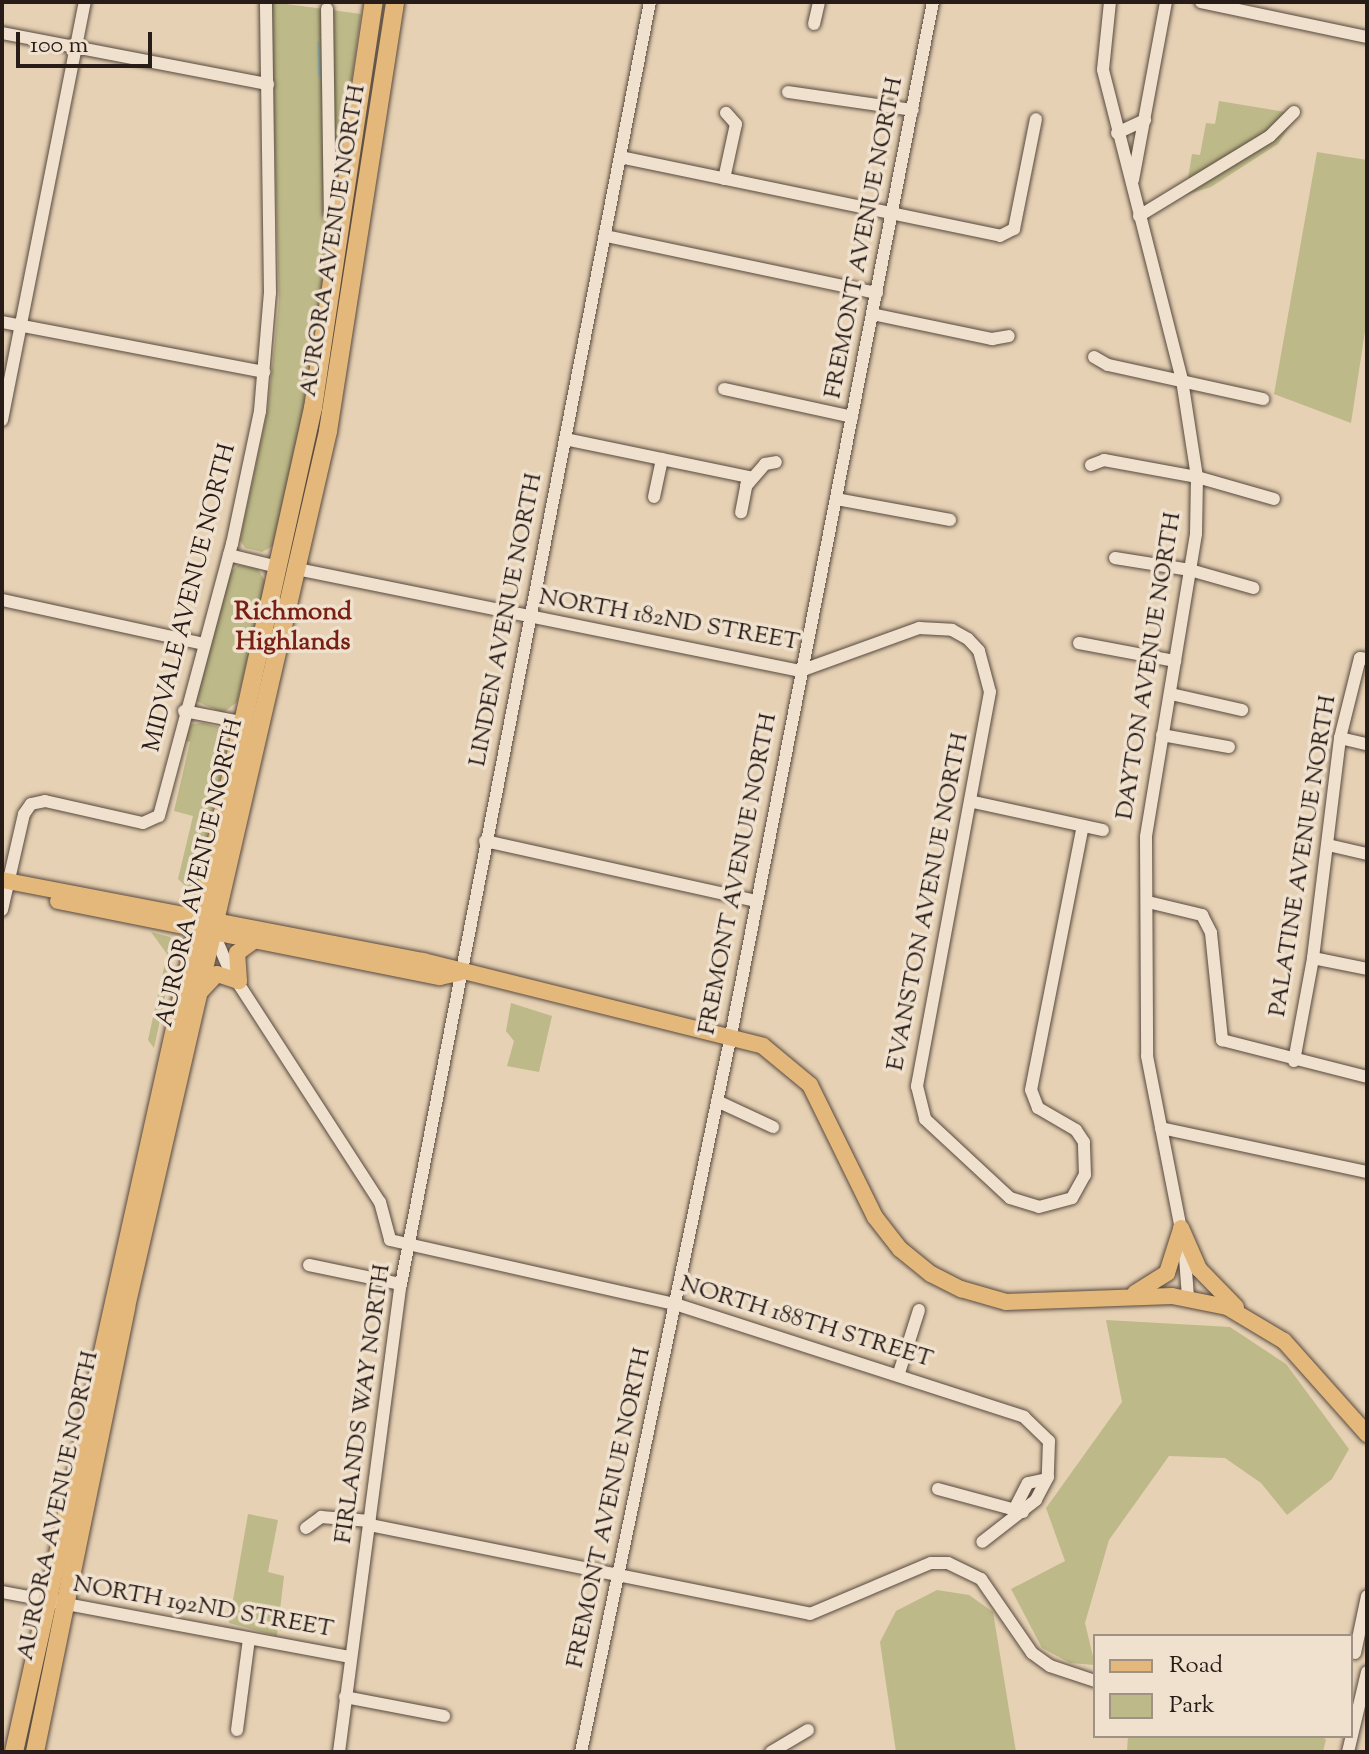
<!DOCTYPE html>
<html>
<head>
<meta charset="utf-8">
<style>
	body { margin:0 }
	#map { position:relative; width:1369px; height:1754px; overflow:hidden; background:#e6d1b4; font-family:"Sorts Mill Goudy",serif }
	div>[style] { position:absolute }
	.green>* { inset:0; background:#bdb988 }
	.stream>* { height:3px; margin:-1.5px; padding:0 1.5px; transform-origin:1.5px; border-radius:1.5px; background:#96b7b0 }
	.roads { filter:drop-shadow(0 0 2px #58493f) drop-shadow(0 0 2px #58493f) }
	.minor>* { height:12px; margin:-6px; padding:0 6px; transform-origin:6px; border-radius:6px; background:#efe1ce }
	.major>* { height:16px; margin:-8px; padding:0 8px; transform-origin:8px; border-radius:8px; background:#e3b87a }
	.highway>* { height:18px; margin:-9px; padding:0 9px; transform-origin:9px; border-radius:9px; background:#e3b87a }
	span { translate:-50% -50%; white-space:nowrap; text-align:center; line-height:1.15; -webkit-text-stroke:7px #efe1ce; paint-order:stroke }
	.street-label { font-size:24px; color:#281c18 }
	.neighbourhood-label { font-size:26px; color:#7a1f14; font-weight:700 }
	.frame { position:absolute; inset:0; border:4px solid #281c18; pointer-events:none }
	.legend { position:absolute; left:1093px; top:1634px; width:260px; height:104px; box-sizing:border-box; background:#efe1ce; border:2px solid #9f9285; margin:0; padding:10px 14px; list-style:none; font-size:24px; color:#281c18 }
	.legend li { display:flex; align-items:center; gap:16px; height:40px }
	.legend b { width:40px; border:2px solid #9f9285 }
	.scale { position:absolute; left:16px; top:32px; width:136px; height:36px; box-sizing:border-box; border:4px solid #281c18; border-top:0; padding-left:10px; font-size:24px; line-height:28px; white-space:nowrap; color:#281c18; -webkit-text-stroke:6px #efe1ce; paint-order:stroke }
</style>
</head>
<body>
<div id="map">
	<div class="green">
		<i style="clip-path:polygon(271px 2px,361px 14px,309px 386px,273px 546px,262px 552px,245px 548px,240px 540px,268px 408px,279px 300px)"></i>
		<i style="clip-path:polygon(1219px 101px,1298px 114px,1278px 144px,1211px 187px,1183px 196px,1179px 190px,1193px 179px,1188px 178px,1192px 154px,1200px 155px,1206px 123px,1215px 124px)"></i>
		<i style="clip-path:polygon(1317px 152px,1367px 160px,1367px 318px,1351px 423px,1274px 394px)"></i>
		<i style="clip-path:polygon(238px 565px,258px 569px,266px 583px,237px 702px,223px 713px,196px 701px,230px 573px)"></i>
		<i style="clip-path:polygon(203px 723px,222px 728px,228px 742px,193px 893px,178px 879px,193px 816px,174px 811px,190px 742px,185px 741px,188px 732px,191px 724px)"></i>
		<i style="clip-path:polygon(151px 932px,170px 937px,176px 946px,154px 1048px,148px 1040px,167px 954px)"></i>
		<i style="clip-path:polygon(511px 1003px,552px 1016px,539px 1072px,507px 1066px,514px 1041px,506px 1031px)"></i>
		<i style="clip-path:polygon(1106px 1320px,1230px 1327px,1286px 1364px,1349px 1449px,1332px 1479px,1287px 1515px,1261px 1483px,1225px 1458px,1169px 1456px,1109px 1540px,1085px 1623px,1095px 1665px,1070px 1663px,1042px 1648px,1011px 1589px,1065px 1561px,1046px 1508px,1122px 1402px)"></i>
		<i style="clip-path:polygon(248px 1514px,278px 1520px,268px 1572px,284px 1576px,277px 1636px,229px 1623px)"></i>
		<i style="clip-path:polygon(937px 1590px,969px 1595px,993px 1612px,1016px 1752px,896px 1752px,880px 1642px,896px 1611px)"></i>
		<i style="clip-path:polygon(1128px 1736px,1316px 1736px,1326px 1739px,1323px 1752px,1127px 1752px)"></i>
	</div>
	<div class="stream">
		<i style="left:318px;top:42px;width:33px;rotate:88deg"></i>
	</div>
	<div class="roads">
		<div class="minor">
			<i style="left:1110px;top:2px;width:68px;rotate:95.9deg"></i>
			<i style="left:1103px;top:70px;width:320px;rotate:75.7deg"></i>
			<i style="left:1182px;top:380px;width:98px;rotate:81.2deg"></i>
			<i style="left:1197px;top:477px;width:57px;rotate:91deg"></i>
			<i style="left:1196px;top:534px;width:307px;rotate:99.4deg"></i>
			<i style="left:1146px;top:837px;width:219px;rotate:89.7deg"></i>
			<i style="left:1147px;top:1056px;width:192px;rotate:78.9deg"></i>
			<i style="left:1184px;top:1244px;width:53px;rotate:85.7deg"></i>
			<i style="left:1201px;top:2px;width:170px;rotate:11.9deg"></i>
			<i style="left:327px;top:9px;width:205px;rotate:89.2deg"></i>
			<i style="left:814px;top:24px;width:23px;rotate:-77deg"></i>
			<i style="left:2px;top:33px;width:271px;rotate:10.9deg"></i>
			<i style="left:788px;top:92px;width:126px;rotate:8.2deg"></i>
			<i style="left:1117px;top:133px;width:31px;rotate:-25deg"></i>
			<i style="left:620px;top:157px;width:388px;rotate:11.7deg"></i>
			<i style="left:1000px;top:236px;width:16px;rotate:-27deg"></i>
			<i style="left:1014px;top:229px;width:112px;rotate:-78.7deg"></i>
			<i style="left:724px;top:179px;width:56px;rotate:-77.7deg"></i>
			<i style="left:736px;top:124px;width:15px;rotate:-132deg"></i>
			<i style="left:1133px;top:180px;width:181px;rotate:-79.5deg"></i>
			<i style="left:1139px;top:216px;width:153px;rotate:-31.4deg"></i>
			<i style="left:1270px;top:136px;width:34px;rotate:-45deg"></i>
			<i style="left:606px;top:236px;width:277px;rotate:11.9deg"></i>
			<i style="left:872px;top:314px;width:123px;rotate:11.8deg"></i>
			<i style="left:992px;top:339px;width:17px;rotate:-10deg"></i>
			<i style="left:2px;top:322px;width:267px;rotate:10.8deg"></i>
			<i style="left:1094px;top:357px;width:16px;rotate:30deg"></i>
			<i style="left:1108px;top:365px;width:159px;rotate:12.4deg"></i>
			<i style="left:724px;top:389px;width:131px;rotate:12.3deg"></i>
			<i style="left:2px;top:420px;width:426px;rotate:-78.8deg"></i>
			<i style="left:565px;top:439px;width:187px;rotate:11.7deg"></i>
			<i style="left:748px;top:477px;width:36px;rotate:101deg"></i>
			<i style="left:1091px;top:465px;width:14px;rotate:-21deg"></i>
			<i style="left:1104px;top:460px;width:95px;rotate:10.4deg"></i>
			<i style="left:1197px;top:477px;width:80px;rotate:15.9deg"></i>
			<i style="left:746px;top:486px;width:29px;rotate:-49deg"></i>
			<i style="left:765px;top:464px;width:11px;rotate:-10deg"></i>
			<i style="left:654px;top:497px;width:39px;rotate:-78deg"></i>
			<i style="left:836px;top:499px;width:116px;rotate:10.4deg"></i>
			<i style="left:229px;top:555px;width:50px;rotate:13.8deg"></i>
			<i style="left:1115px;top:558px;width:76px;rotate:9.1deg"></i>
			<i style="left:1190px;top:570px;width:66px;rotate:15.9deg"></i>
			<i style="left:297px;top:569px;width:513px;rotate:11.46deg"></i>
			<i style="left:800px;top:671px;width:127px;rotate:-19.9deg"></i>
			<i style="left:919px;top:628px;width:33px;rotate:3deg"></i>
			<i style="left:952px;top:630px;width:18px;rotate:29deg"></i>
			<i style="left:968px;top:639px;width:16px;rotate:47deg"></i>
			<i style="left:979px;top:651px;width:42px;rotate:75deg"></i>
			<i style="left:990px;top:692px;width:401px;rotate:100.5deg"></i>
			<i style="left:917px;top:1086px;width:34px;rotate:76deg"></i>
			<i style="left:925px;top:1119px;width:116px;rotate:42.9deg"></i>
			<i style="left:1010px;top:1198px;width:30px;rotate:17deg"></i>
			<i style="left:1039px;top:1207px;width:34px;rotate:-15deg"></i>
			<i style="left:1072px;top:1198px;width:26px;rotate:-61deg"></i>
			<i style="left:1085px;top:1175px;width:33px;rotate:-92deg"></i>
			<i style="left:1084px;top:1142px;width:14px;rotate:-124deg"></i>
			<i style="left:1076px;top:1130px;width:44px;rotate:-149.9deg"></i>
			<i style="left:1038px;top:1108px;width:19px;rotate:-111deg"></i>
			<i style="left:1031px;top:1090px;width:269px;rotate:-78.9deg"></i>
			<i style="left:2px;top:600px;width:206px;rotate:12.3deg"></i>
			<i style="left:1079px;top:643px;width:98px;rotate:10.6deg"></i>
			<i style="left:1171px;top:694px;width:73px;rotate:12.7deg"></i>
			<i style="left:184px;top:711px;width:58px;rotate:10.9deg"></i>
			<i style="left:1162px;top:735px;width:68px;rotate:10.2deg"></i>
			<i style="left:1340px;top:738px;width:28px;rotate:13deg"></i>
			<i style="left:973px;top:802px;width:133px;rotate:12.2deg"></i>
			<i style="left:485px;top:841px;width:278px;rotate:12.5deg"></i>
			<i style="left:1328px;top:845px;width:40px;rotate:13deg"></i>
			<i style="left:1148px;top:902px;width:56px;rotate:13.5deg"></i>
			<i style="left:1202px;top:915px;width:20px;rotate:63deg"></i>
			<i style="left:1211px;top:933px;width:108px;rotate:84.1deg"></i>
			<i style="left:1222px;top:1040px;width:150px;rotate:14.3deg"></i>
			<i style="left:2px;top:910px;width:98px;rotate:-77.1deg"></i>
			<i style="left:24px;top:814px;width:12px;rotate:-55deg"></i>
			<i style="left:31px;top:804px;width:14px;rotate:-12deg"></i>
			<i style="left:45px;top:801px;width:100px;rotate:12.7deg"></i>
			<i style="left:143px;top:823px;width:17px;rotate:-24deg"></i>
			<i style="left:159px;top:816px;width:282px;rotate:-75deg"></i>
			<i style="left:232px;top:544px;width:136px;rotate:-78.1deg"></i>
			<i style="left:260px;top:411px;width:118px;rotate:-85.2deg"></i>
			<i style="left:270px;top:293px;width:291px;rotate:-90.8deg"></i>
			<i style="left:213px;top:932px;width:40px;rotate:66.6deg"></i>
			<i style="left:229px;top:969px;width:278px;rotate:57.1deg"></i>
			<i style="left:380px;top:1202px;width:39px;rotate:75deg"></i>
			<i style="left:390px;top:1240px;width:292px;rotate:12.7deg"></i>
			<i style="left:675px;top:1304px;width:367px;rotate:17.9deg"></i>
			<i style="left:1024px;top:1417px;width:35px;rotate:44deg"></i>
			<i style="left:1049px;top:1441px;width:36px;rotate:92deg"></i>
			<i style="left:1048px;top:1477px;width:26px;rotate:118deg"></i>
			<i style="left:1036px;top:1500px;width:68px;rotate:142.1deg"></i>
			<i style="left:1313px;top:958px;width:55px;rotate:11.5deg"></i>
			<i style="left:1294px;top:1061px;width:105px;rotate:-79.5deg"></i>
			<i style="left:1313px;top:958px;width:222px;rotate:-83deg"></i>
			<i style="left:1340px;top:738px;width:82px;rotate:-76deg"></i>
			<i style="left:1360px;top:658px;width:7px;rotate:8deg"></i>
			<i style="left:717px;top:1101px;width:62px;rotate:24.9deg"></i>
			<i style="left:1161px;top:1128px;width:211px;rotate:12.1deg"></i>
			<i style="left:309px;top:1265px;width:94px;rotate:11.7deg"></i>
			<i style="left:899px;top:1373px;width:66px;rotate:-72.4deg"></i>
			<i style="left:938px;top:1489px;width:88px;rotate:15.1deg"></i>
			<i style="left:1014px;top:1510px;width:30px;rotate:-63deg"></i>
			<i style="left:1028px;top:1483px;width:19px;rotate:-12deg"></i>
			<i style="left:370px;top:1525px;width:449px;rotate:11.4deg"></i>
			<i style="left:810px;top:1614px;width:131px;rotate:-22.9deg"></i>
			<i style="left:931px;top:1563px;width:17px"></i>
			<i style="left:948px;top:1563px;width:37px;rotate:26deg"></i>
			<i style="left:981px;top:1579px;width:90px;rotate:55.4deg"></i>
			<i style="left:1032px;top:1653px;width:22px;rotate:36deg"></i>
			<i style="left:1050px;top:1666px;width:47px;rotate:18.4deg"></i>
			<i style="left:306px;top:1528px;width:19px;rotate:-36deg"></i>
			<i style="left:321px;top:1517px;width:49px;rotate:4.7deg"></i>
			<i style="left:2px;top:1592px;width:354px;rotate:10.6deg"></i>
			<i style="left:1355px;top:1653px;width:58px;rotate:-78.1deg"></i>
			<i style="left:345px;top:1697px;width:101px;rotate:10.9deg"></i>
			<i style="left:237px;top:1730px;width:92px;rotate:-82.5deg"></i>
			<i style="left:339px;top:1752px;width:472px;rotate:-82.5deg"></i>
			<i style="left:401px;top:1284px;width:1306px;rotate:-79.01deg"></i>
			<i style="left:581px;top:1752px;width:733px;rotate:-78.18deg"></i>
			<i style="left:731px;top:1035px;width:1053px;rotate:-78.94deg"></i>
			<i style="left:771px;top:1752px;width:43px;rotate:-30.7deg"></i>
			<i style="left:1348px;top:1752px;width:82px;rotate:-76.6deg"></i>
		</div>
		<div class="major">
			<i style="left:2px;top:880px;width:429px;rotate:10.9deg"></i>
			<i style="left:423px;top:961px;width:350px;rotate:14deg"></i>
			<i style="left:763px;top:1046px;width:61px;rotate:39.7deg"></i>
			<i style="left:810px;top:1085px;width:147px;rotate:63.8deg"></i>
			<i style="left:875px;top:1217px;width:41px;rotate:52deg"></i>
			<i style="left:900px;top:1249px;width:40px;rotate:39deg"></i>
			<i style="left:931px;top:1274px;width:34px;rotate:27deg"></i>
			<i style="left:961px;top:1289px;width:47px;rotate:16.1deg"></i>
			<i style="left:1006px;top:1302px;width:166px;rotate:-2.1deg"></i>
			<i style="left:1172px;top:1296px;width:56px;rotate:11.3deg"></i>
			<i style="left:1227px;top:1307px;width:66px;rotate:30.8deg"></i>
			<i style="left:1284px;top:1341px;width:125px;rotate:48.3deg"></i>
			<i style="left:58px;top:901px;width:389px;rotate:11.3deg"></i>
			<i style="left:440px;top:977px;width:19px;rotate:-12deg"></i>
			<i style="left:239px;top:981px;width:28px;rotate:-94deg"></i>
			<i style="left:237px;top:953px;width:22px;rotate:-36deg"></i>
			<i style="left:199px;top:993px;width:26px;rotate:-47deg"></i>
			<i style="left:217px;top:974px;width:23px;rotate:18deg"></i>
			<i style="left:1181px;top:1228px;width:45px;rotate:66.3deg"></i>
			<i style="left:1199px;top:1269px;width:53px;rotate:45.8deg"></i>
			<i style="left:1135px;top:1293px;width:38px;rotate:-32deg"></i>
			<i style="left:1167px;top:1273px;width:46px;rotate:-72.3deg"></i>
		</div>
		<div class="highway">
			<i style="left:14px;top:1752px;width:1377px;rotate:-77.46deg"></i>
			<i style="left:313px;top:408px;width:411px;rotate:-81.5deg"></i>
			<i style="left:35px;top:1752px;width:454px;rotate:-78.4deg"></i>
			<i style="left:126px;top:1307px;width:899px;rotate:-77.01deg"></i>
			<i style="left:328px;top:431px;width:434px;rotate:-81.1deg"></i>
		</div>
	</div>
	<div class="street-label">
		<span style="left:865px;top:238px;rotate:-79deg">FREMONT AVENUE NORTH</span>
		<span style="left:334px;top:241px;rotate:-81deg">AURORA AVENUE NORTH</span>
		<span style="left:191px;top:598px;rotate:-76deg">MIDVALE AVENUE NORTH</span>
		<span style="left:507px;top:620px;rotate:-79deg">LINDEN AVENUE NORTH</span>
		<span style="left:669px;top:621px;rotate:10deg">NORTH 182ND STREET</span>
		<span style="left:1150px;top:666px;rotate:-81deg">DAYTON AVENUE NORTH</span>
		<span style="left:1304px;top:856px;rotate:-81deg">PALATINE AVENUE NORTH</span>
		<span style="left:201px;top:873px;rotate:-77deg">AURORA AVENUE NORTH</span>
		<span style="left:739px;top:874px;rotate:-79deg">FREMONT AVENUE NORTH</span>
		<span style="left:929px;top:902px;rotate:-79deg">EVANSTON AVENUE NORTH</span>
		<span style="left:806px;top:1323px;rotate:17deg">NORTH 188TH STREET</span>
		<span style="left:364px;top:1404px;rotate:-82deg">FIRLANDS WAY NORTH</span>
		<span style="left:59px;top:1506px;rotate:-78deg">AURORA AVENUE NORTH</span>
		<span style="left:610px;top:1508px;rotate:-78deg">FREMONT AVENUE NORTH</span>
		<span style="left:203px;top:1608px;rotate:10deg">NORTH 192ND STREET</span>
	</div>
	<div class="neighbourhood-label">
		<span style="left:293px;top:628px">Richmond<br>Highlands</span>
	</div>
	<div class="frame"></div>
	<ul class="legend">
	<li><b style="height:10px;background:#e3b87a"></b>Road</li>
	<li><b style="height:22px;background:#bdb988"></b>Park</li>
	</ul>
	<div class="scale">100 m</div>
</div>
</body>
</html>
